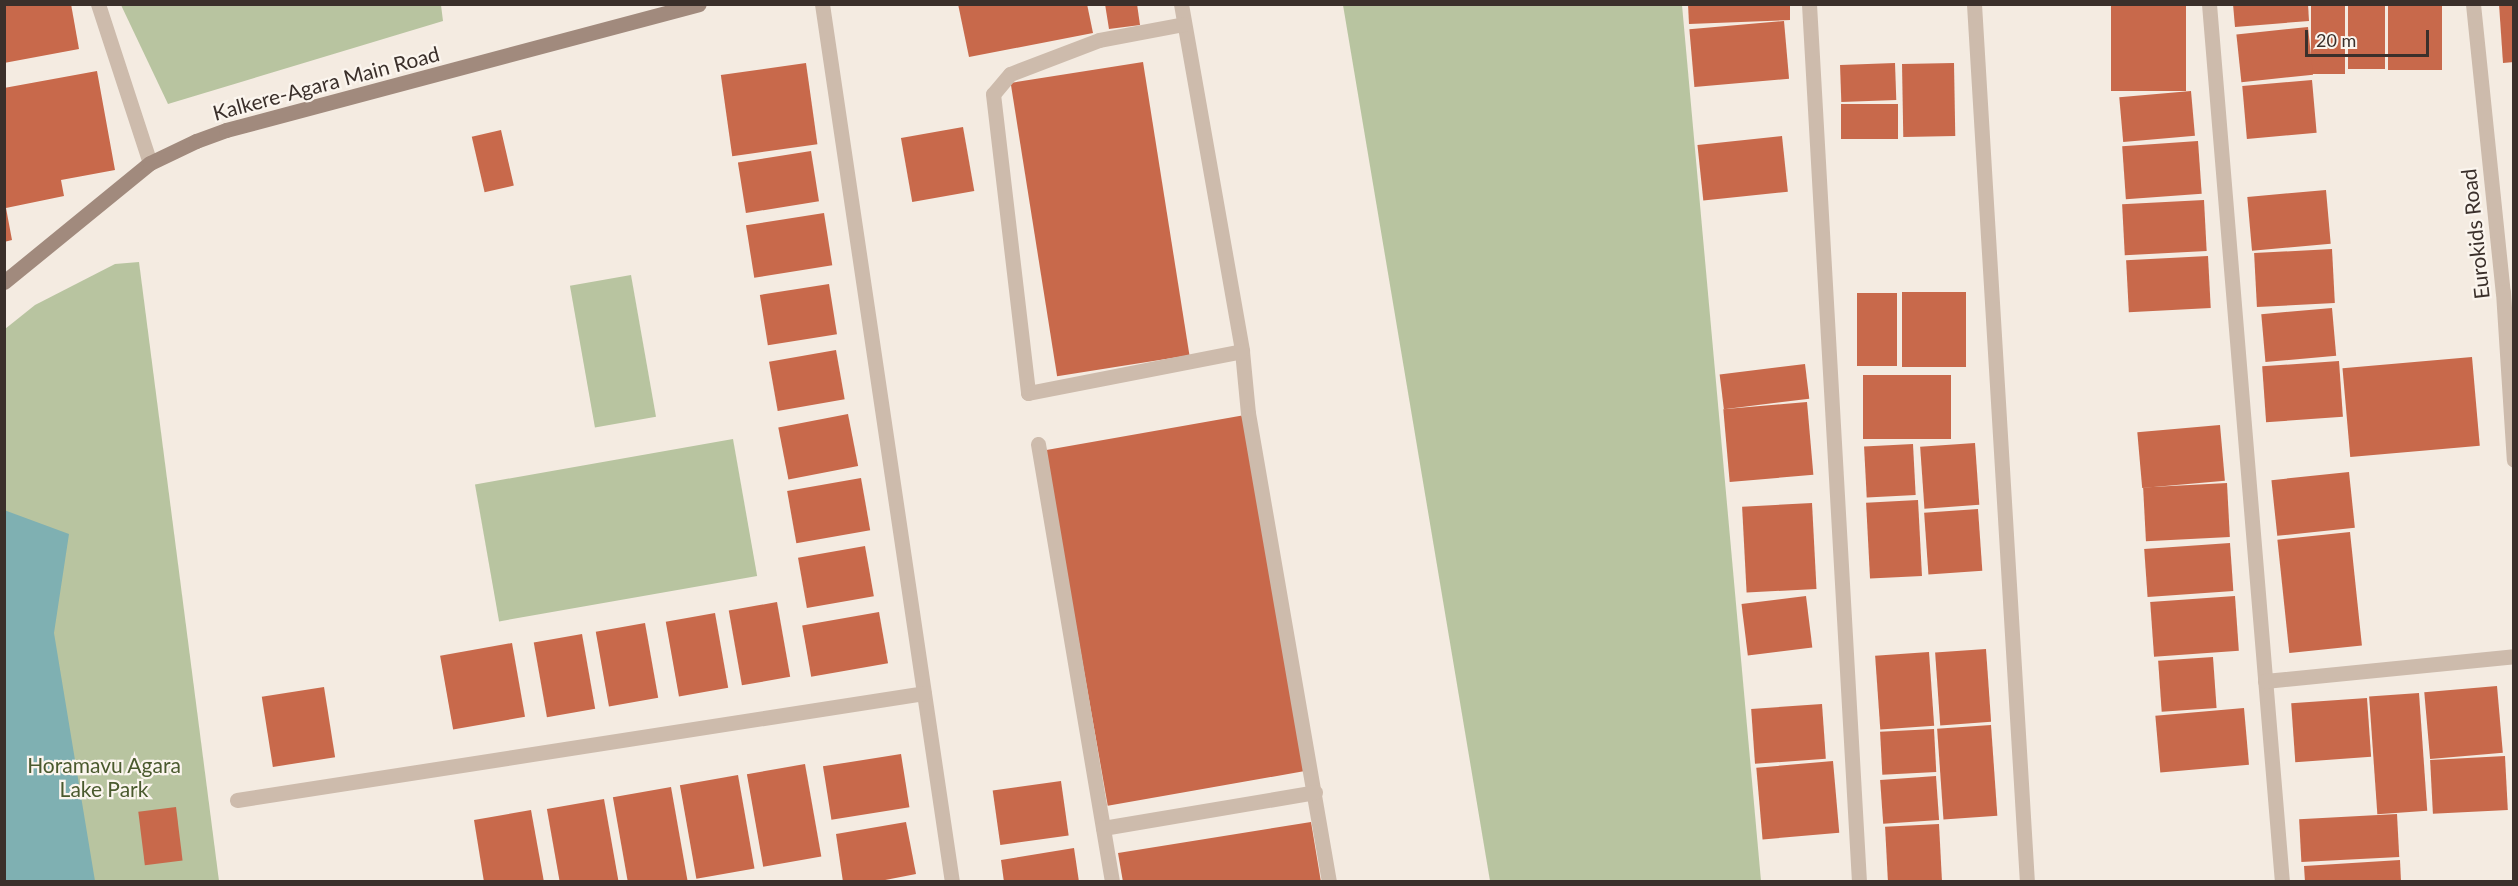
<!DOCTYPE html>
<html>
<head>
<meta charset="utf-8">
<style>
	body { margin:0 }
	#map { position:relative; width:2518px; height:886px; overflow:hidden; background:#f4ebe1; font-family:Lato,sans-serif }
	div>[style] { position:absolute }
	.green>* { inset:0; background:#b8c4a0; transform-origin:0 0 }
	.water>* { inset:0; background:#7fb0b2 }
	.building>* { inset:0; background:#c8694b; transform-origin:0 0 }
	.street>* { height:15px; margin:-7.5px; padding:0 7.5px; transform-origin:7.5px; border-radius:7.5px; background:#cdbbac }
	.secondary>* { height:15px; margin:-7.5px; padding:0 7.5px; transform-origin:7.5px; border-radius:7.5px; background:#a18a7d }
	span { translate:-50% -50%; white-space:nowrap; text-align:center; line-height:1.15; -webkit-text-stroke:4.5px #fbf5ee; paint-order:stroke }
	.street-label { font-size:21px; color:#3b302b }
	.park-label { font-size:21px; color:#4a5a2e }
	.frame { position:absolute; inset:0; border:6px solid #3b302b; pointer-events:none }
	.scale { position:absolute; left:2305px; top:30px; width:124px; height:27px; box-sizing:border-box; border:3px solid #3b302b; border-top:0; padding-left:8px; font-size:18px; line-height:21px; white-space:nowrap; color:#3b302b; -webkit-text-stroke:4px #fbf5ee; paint-order:stroke }
</style>
</head>
<body>
<div id="map">
	<div class="green">
		<i style="clip-path:polygon(441px 5px,443px 21px,168px 104px,121px 5px)"></i>
		<i style="clip-path:polygon(1343px 5px,1682px 5px,1761px 881px,1490px 881px)"></i>
		<i style="clip-path:polygon(139px 262px,219px 881px,5px 882px,5px 329px,35px 305px,115px 264px)"></i>
		<i style="left:631px;top:275px;width:144px;height:62px;rotate:80deg"></i>
		<i style="left:733px;top:439px;width:139px;height:262px;rotate:80deg"></i>
	</div>
	<div class="water">
		<i style="clip-path:polygon(4px 510px,69px 534px,54px 633px,95px 881px,5px 881px)"></i>
	</div>
	<div class="building">
		<i style="clip-path:polygon(4px 4px,71px 4px,79px 49px,4px 63px)"></i>
		<i style="clip-path:polygon(958px 4px,1087px 4px,1093px 33px,969px 57px)"></i>
		<i style="clip-path:polygon(1105px 4px,1137px 4px,1140px 25px,1109px 29px)"></i>
		<i style="clip-path:polygon(1688px 4px,1790px 4px,1790px 20px,1689px 24px)"></i>
		<i style="left:2111px;top:4px;width:75px;height:87px"></i>
		<i style="clip-path:polygon(2233px 4px,2308px 4px,2309px 21px,2235px 27px)"></i>
		<i style="left:2311px;top:4px;width:34px;height:70px"></i>
		<i style="left:2348px;top:4px;width:37px;height:65px"></i>
		<i style="left:2388px;top:4px;width:54px;height:66px"></i>
		<i style="clip-path:polygon(2499px 4px,2514px 4px,2514px 62px,2503px 63px)"></i>
		<i style="left:1784px;top:21px;width:58px;height:95px;rotate:85deg"></i>
		<i style="left:2308px;top:27px;width:48px;height:72px;rotate:84deg"></i>
		<i style="left:1143px;top:62px;width:297px;height:134px;rotate:81deg"></i>
		<i style="left:806px;top:63px;width:82px;height:86px;rotate:82deg"></i>
		<i style="left:1895px;top:63px;width:37px;height:55px;rotate:88deg"></i>
		<i style="left:1954px;top:63px;width:73px;height:52px;rotate:89deg"></i>
		<i style="clip-path:polygon(97px 71px,115px 170px,61px 180px,64px 196px,6px 208px,12px 240px,4px 242px,4px 88px)"></i>
		<i style="left:2312px;top:80px;width:53px;height:70px;rotate:85deg"></i>
		<i style="left:2191px;top:91px;width:45px;height:72px;rotate:85deg"></i>
		<i style="left:1898px;top:104px;width:35px;height:57px;rotate:90deg"></i>
		<i style="left:963px;top:127px;width:65px;height:63px;rotate:80deg"></i>
		<i style="left:501px;top:130px;width:57px;height:30px;rotate:77deg"></i>
		<i style="left:1782px;top:136px;width:56px;height:85px;rotate:84deg"></i>
		<i style="left:2198px;top:141px;width:53px;height:76px;rotate:86deg"></i>
		<i style="left:811px;top:151px;width:51px;height:74px;rotate:81deg"></i>
		<i style="left:2326px;top:190px;width:54px;height:79px;rotate:85deg"></i>
		<i style="left:2204px;top:200px;width:51px;height:82px;rotate:87deg"></i>
		<i style="left:824px;top:213px;width:53px;height:79px;rotate:81deg"></i>
		<i style="left:2332px;top:249px;width:54px;height:78px;rotate:87deg"></i>
		<i style="left:2208px;top:256px;width:52px;height:82px;rotate:87deg"></i>
		<i style="left:829px;top:284px;width:51px;height:70px;rotate:81deg"></i>
		<i style="left:1902px;top:292px;width:64px;height:75px"></i>
		<i style="left:1857px;top:293px;width:40px;height:73px"></i>
		<i style="left:2332px;top:308px;width:48px;height:71px;rotate:85deg"></i>
		<i style="left:836px;top:350px;width:50px;height:68px;rotate:80deg"></i>
		<i style="left:2472px;top:357px;width:89px;height:130px;rotate:85deg"></i>
		<i style="left:2339px;top:361px;width:56px;height:77px;rotate:86deg"></i>
		<i style="left:1805px;top:364px;width:35px;height:86px;rotate:83deg"></i>
		<i style="left:1863px;top:375px;width:88px;height:64px"></i>
		<i style="left:1807px;top:402px;width:73px;height:84px;rotate:85deg"></i>
		<i style="left:848px;top:414px;width:53px;height:71px;rotate:79deg"></i>
		<i style="left:1245px;top:415px;width:361px;height:203px;rotate:80deg"></i>
		<i style="left:2220px;top:425px;width:56px;height:83px;rotate:85deg"></i>
		<i style="left:1975px;top:443px;width:62px;height:55px;rotate:86deg"></i>
		<i style="left:1913px;top:444px;width:51px;height:49px;rotate:87deg"></i>
		<i style="left:2349px;top:472px;width:56px;height:78px;rotate:84deg"></i>
		<i style="left:861px;top:478px;width:53px;height:75px;rotate:80deg"></i>
		<i style="left:2227px;top:483px;width:54px;height:84px;rotate:87deg"></i>
		<i style="left:1918px;top:500px;width:76px;height:52px;rotate:87deg"></i>
		<i style="left:1812px;top:503px;width:86px;height:70px;rotate:87deg"></i>
		<i style="left:1978px;top:509px;width:62px;height:54px;rotate:86deg"></i>
		<i style="left:2350px;top:532px;width:114px;height:73px;rotate:84deg"></i>
		<i style="left:2230px;top:543px;width:48px;height:86px;rotate:86deg"></i>
		<i style="left:865px;top:546px;width:51px;height:68px;rotate:80deg"></i>
		<i style="left:1806px;top:596px;width:52px;height:65px;rotate:83deg"></i>
		<i style="left:2235px;top:596px;width:55px;height:85px;rotate:86deg"></i>
		<i style="left:777px;top:602px;width:76px;height:49px;rotate:80deg"></i>
		<i style="left:879px;top:612px;width:52px;height:78px;rotate:80deg"></i>
		<i style="left:715px;top:613px;width:76px;height:50px;rotate:80deg"></i>
		<i style="left:645px;top:623px;width:76px;height:50px;rotate:80deg"></i>
		<i style="left:582px;top:634px;width:76px;height:49px;rotate:80deg"></i>
		<i style="left:512px;top:643px;width:75px;height:73px;rotate:80deg"></i>
		<i style="left:1986px;top:649px;width:73px;height:51px;rotate:86deg"></i>
		<i style="left:1929px;top:652px;width:74px;height:54px;rotate:86deg"></i>
		<i style="left:2213px;top:657px;width:51px;height:55px;rotate:86deg"></i>
		<i style="left:2497px;top:686px;width:67px;height:73px;rotate:85deg"></i>
		<i style="left:324px;top:687px;width:71px;height:63px;rotate:81deg"></i>
		<i style="left:2419px;top:693px;width:118px;height:50px;rotate:86deg"></i>
		<i style="left:2367px;top:698px;width:59px;height:76px;rotate:86deg"></i>
		<i style="left:1822px;top:704px;width:55px;height:71px;rotate:86deg"></i>
		<i style="left:2244px;top:708px;width:57px;height:89px;rotate:85deg"></i>
		<i style="left:1991px;top:725px;width:91px;height:54px;rotate:86deg"></i>
		<i style="left:1934px;top:729px;width:43px;height:54px;rotate:87deg"></i>
		<i style="left:901px;top:754px;width:54px;height:79px;rotate:81deg"></i>
		<i style="left:2505px;top:756px;width:54px;height:75px;rotate:87deg"></i>
		<i style="left:1833px;top:761px;width:72px;height:77px;rotate:85deg"></i>
		<i style="left:805px;top:764px;width:94px;height:59px;rotate:80deg"></i>
		<i style="left:738px;top:775px;width:95px;height:59px;rotate:80deg"></i>
		<i style="left:1936px;top:776px;width:44px;height:56px;rotate:86deg"></i>
		<i style="left:1061px;top:781px;width:55px;height:69px;rotate:82deg"></i>
		<i style="left:671px;top:787px;width:95px;height:59px;rotate:80deg"></i>
		<i style="left:604px;top:799px;width:84px;height:58px;rotate:80deg"></i>
		<i style="left:176px;top:807px;width:54px;height:38px;rotate:83deg"></i>
		<i style="clip-path:polygon(531px 810px,544px 882px,484px 882px,474px 820px)"></i>
		<i style="left:2397px;top:814px;width:43px;height:98px;rotate:87deg"></i>
		<i style="clip-path:polygon(906px 822px,916px 874px,875px 882px,843px 882px,836px 834px)"></i>
		<i style="clip-path:polygon(1311px 822px,1321px 882px,1123px 882px,1118px 853px)"></i>
		<i style="left:1939px;top:824px;width:58px;height:54px;rotate:87deg"></i>
		<i style="clip-path:polygon(1074px 848px,1079px 882px,1004px 882px,1001px 860px)"></i>
		<i style="clip-path:polygon(2400px 860px,2401px 882px,2305px 882px,2304px 866px)"></i>
	</div>
	<div class="street">
		<i style="left:98px;top:4px;width:167px;rotate:71.9deg"></i>
		<i style="left:822px;top:4px;width:888px;rotate:81.58deg"></i>
		<i style="left:1181px;top:4px;width:352px;rotate:80deg"></i>
		<i style="left:1242px;top:351px;width:62px;rotate:84.5deg"></i>
		<i style="left:1248px;top:413px;width:476px;rotate:80.2deg"></i>
		<i style="left:1809px;top:4px;width:879px;rotate:86.74deg"></i>
		<i style="left:1974px;top:4px;width:880px;rotate:86.55deg"></i>
		<i style="left:2209px;top:4px;width:881px;rotate:85.25deg"></i>
		<i style="left:2473px;top:4px;width:290px;rotate:84.1deg"></i>
		<i style="left:2503px;top:292px;width:168px;rotate:86.3deg"></i>
		<i style="left:1184px;top:24px;width:86px;rotate:169.3deg"></i>
		<i style="left:1099px;top:40px;width:95px;rotate:159.1deg"></i>
		<i style="left:1010px;top:74px;width:26px;rotate:130deg"></i>
		<i style="left:993px;top:94px;width:301px;rotate:83.3deg"></i>
		<i style="left:1028px;top:393px;width:218px;rotate:-11.1deg"></i>
		<i style="left:1038px;top:444px;width:444px;rotate:80.4deg"></i>
		<i style="left:2265px;top:681px;width:250px;rotate:-5.7deg"></i>
		<i style="left:237px;top:800px;width:695px;rotate:-8.85deg"></i>
		<i style="left:1103px;top:828px;width:215px;rotate:-9.6deg"></i>
	</div>
	<div class="secondary">
		<i style="left:4px;top:282px;width:188px;rotate:-39.2deg"></i>
		<i style="left:150px;top:163px;width:51px;rotate:-25.6deg"></i>
		<i style="left:196px;top:141px;width:32px;rotate:-20deg"></i>
		<i style="left:226px;top:130px;width:489px;rotate:-14.9deg"></i>
	</div>
	<div class="street-label">
		<span style="left:326px;top:83px;rotate:-15deg">Kalkere-Agara Main Road</span>
		<span style="left:2475px;top:234px;rotate:-96deg">Eurokids Road</span>
	</div>
	<div class="park-label">
		<span style="left:104px;top:777px">Horamavu Agara<br>Lake Park</span>
	</div>
	<div class="frame"></div>
	<div class="scale">20 m</div>
</div>
</body>
</html>
